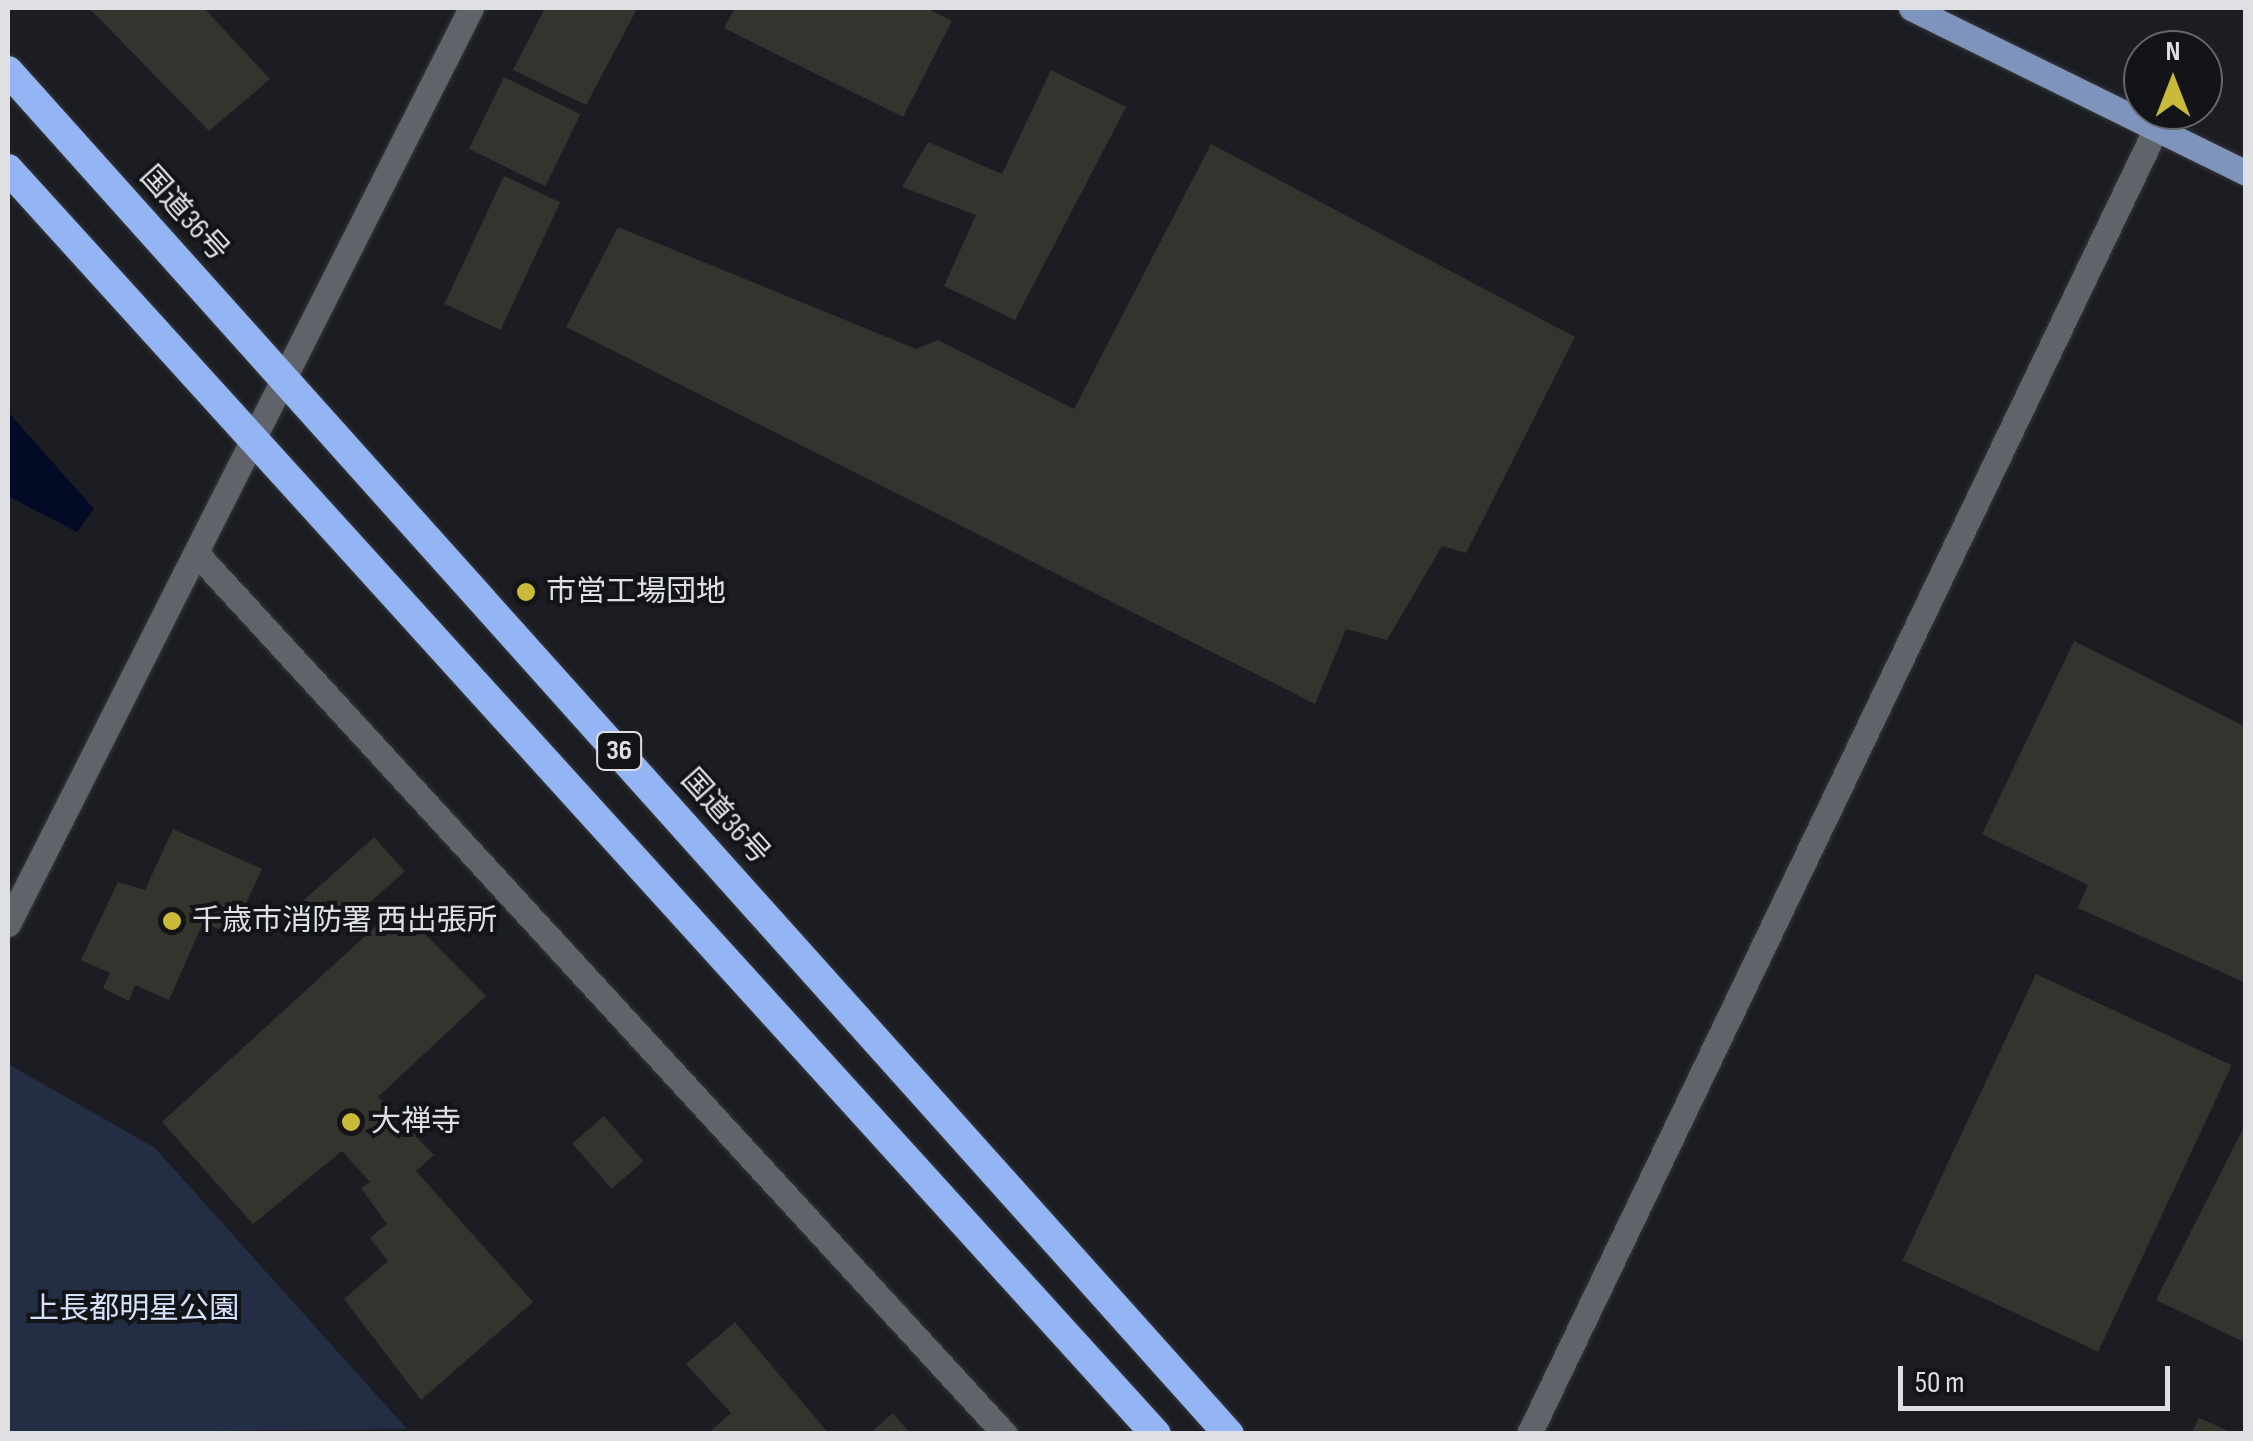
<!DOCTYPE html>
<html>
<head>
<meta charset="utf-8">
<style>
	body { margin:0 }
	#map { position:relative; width:2253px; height:1441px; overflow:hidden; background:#1b1d22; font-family:"Sofia Sans Condensed","Noto Sans JP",sans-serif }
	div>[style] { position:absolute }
	.green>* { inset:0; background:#232e44 }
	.water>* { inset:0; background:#020a26 }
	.building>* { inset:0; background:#34342e; transform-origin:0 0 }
	.roads { filter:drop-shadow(0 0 2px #36373b) drop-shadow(0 0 2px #36373b) }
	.minor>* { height:25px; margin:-12.5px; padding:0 12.5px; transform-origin:12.5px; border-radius:12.5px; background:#606369 }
	.major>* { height:25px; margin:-12.5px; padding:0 12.5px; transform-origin:12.5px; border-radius:12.5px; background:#7f94bc }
	.highway>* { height:30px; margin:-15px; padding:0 15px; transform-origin:15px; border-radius:15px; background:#94b5f3 }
	.dots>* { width:28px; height:28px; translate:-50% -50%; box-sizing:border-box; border:5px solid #121418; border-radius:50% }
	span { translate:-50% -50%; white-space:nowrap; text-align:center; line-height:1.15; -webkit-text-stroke:8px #121418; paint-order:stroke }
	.shield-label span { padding:2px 8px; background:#121418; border:2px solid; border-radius:8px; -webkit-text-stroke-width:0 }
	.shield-label { font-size:28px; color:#dee0e3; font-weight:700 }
	.street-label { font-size:30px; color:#dee0e3 }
	.poi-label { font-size:30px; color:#dee0e3 }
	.left { translate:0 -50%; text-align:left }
	.park-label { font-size:30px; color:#d5e2fa }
	.frame { position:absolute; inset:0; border:10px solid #dee0e3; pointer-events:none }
	.north { position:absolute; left:2123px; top:30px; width:100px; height:100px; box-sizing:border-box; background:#121418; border:2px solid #646669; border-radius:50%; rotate:0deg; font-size:28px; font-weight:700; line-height:40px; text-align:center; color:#dee0e3 }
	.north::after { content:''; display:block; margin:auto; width:35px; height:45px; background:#cbba39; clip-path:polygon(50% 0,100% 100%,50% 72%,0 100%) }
	.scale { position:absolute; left:1898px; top:1366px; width:272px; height:45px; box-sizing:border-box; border:5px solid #dee0e3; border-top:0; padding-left:12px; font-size:30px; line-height:35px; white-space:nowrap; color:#dee0e3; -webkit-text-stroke:8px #121418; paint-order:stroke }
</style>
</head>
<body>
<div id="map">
	<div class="green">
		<i style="clip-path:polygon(8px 1064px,155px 1148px,407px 1429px,8px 1433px)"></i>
	</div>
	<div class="water">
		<i style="clip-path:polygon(8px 412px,94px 509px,77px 532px,8px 496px)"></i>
	</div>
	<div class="building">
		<i style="clip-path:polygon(89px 8px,204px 8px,270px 79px,209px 131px)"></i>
		<i style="clip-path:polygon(545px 8px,637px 9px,586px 105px,513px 70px)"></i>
		<i style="clip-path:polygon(735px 8px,926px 8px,952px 21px,903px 117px,724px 28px)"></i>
		<i style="clip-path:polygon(1051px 70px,1126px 107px,1015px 320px,944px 286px,976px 215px,902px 187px,928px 142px,1002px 174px)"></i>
		<i style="left:504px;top:77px;width:85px;height:80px;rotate:26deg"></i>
		<i style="clip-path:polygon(1211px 144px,1575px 337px,1466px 553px,1442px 546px,1387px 640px,1346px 629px,1315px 704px,566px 327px,618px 227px,916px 349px,938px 340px,1074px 409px)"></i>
		<i style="left:504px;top:176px;width:62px;height:141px;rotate:25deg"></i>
		<i style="clip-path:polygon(2074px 641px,2246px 727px,2246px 983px,2078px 908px,2088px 885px,1982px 834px)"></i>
		<i style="clip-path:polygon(173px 829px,262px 869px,232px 934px,203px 923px,169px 1000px,135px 985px,129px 1001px,103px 988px,110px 973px,81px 960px,118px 882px,145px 890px)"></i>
		<i style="left:374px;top:837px;width:46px;height:97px;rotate:48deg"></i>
		<i style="clip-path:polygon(398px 906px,486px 996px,378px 1097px,434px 1155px,416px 1171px,533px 1302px,421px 1400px,344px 1299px,388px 1261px,370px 1238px,387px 1224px,361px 1188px,370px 1182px,342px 1151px,253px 1224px,162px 1122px)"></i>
		<i style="left:2036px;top:974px;width:216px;height:316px;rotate:25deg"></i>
		<i style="left:604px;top:1116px;width:60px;height:42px;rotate:49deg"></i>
		<i style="clip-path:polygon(2246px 1123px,2246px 1343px,2156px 1300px)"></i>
		<i style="clip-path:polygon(735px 1322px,829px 1434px,707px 1434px,731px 1413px,686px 1364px)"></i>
		<i style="clip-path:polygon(893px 1413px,911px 1434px,869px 1434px)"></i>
		<i style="clip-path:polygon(2199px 1418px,2235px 1434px,2191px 1434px)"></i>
	</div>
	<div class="roads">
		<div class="minor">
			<i style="left:198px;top:555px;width:1193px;rotate:47.45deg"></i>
			<i style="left:8px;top:924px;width:1026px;rotate:-63.19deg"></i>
			<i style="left:1529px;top:1434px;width:1449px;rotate:-64.35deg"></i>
		</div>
		<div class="major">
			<i style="left:1911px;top:8px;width:373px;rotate:26.2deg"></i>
		</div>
		<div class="highway">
			<i style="left:8px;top:71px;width:1830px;rotate:48.15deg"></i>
			<i style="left:8px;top:169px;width:1708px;rotate:47.78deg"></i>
		</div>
	</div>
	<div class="dots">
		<i style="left:526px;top:592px;background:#cbba39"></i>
		<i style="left:172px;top:921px;background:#cbba39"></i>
		<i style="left:351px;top:1122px;background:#cbba39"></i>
	</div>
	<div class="shield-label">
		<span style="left:619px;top:751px">36</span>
	</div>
	<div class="street-label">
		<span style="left:184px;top:214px;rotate:48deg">国道36号</span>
		<span style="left:725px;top:817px;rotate:48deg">国道36号</span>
	</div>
	<div class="poi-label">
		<span class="left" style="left:546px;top:592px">市営工場団地</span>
		<span class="left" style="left:192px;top:921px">千歳市消防署 西出張所</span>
		<span class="left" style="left:371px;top:1122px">大禅寺</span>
	</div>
	<div class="park-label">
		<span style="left:134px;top:1309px">上長都明星公園</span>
	</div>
	<div class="frame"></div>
	<div class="north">N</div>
	<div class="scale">50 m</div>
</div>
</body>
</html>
